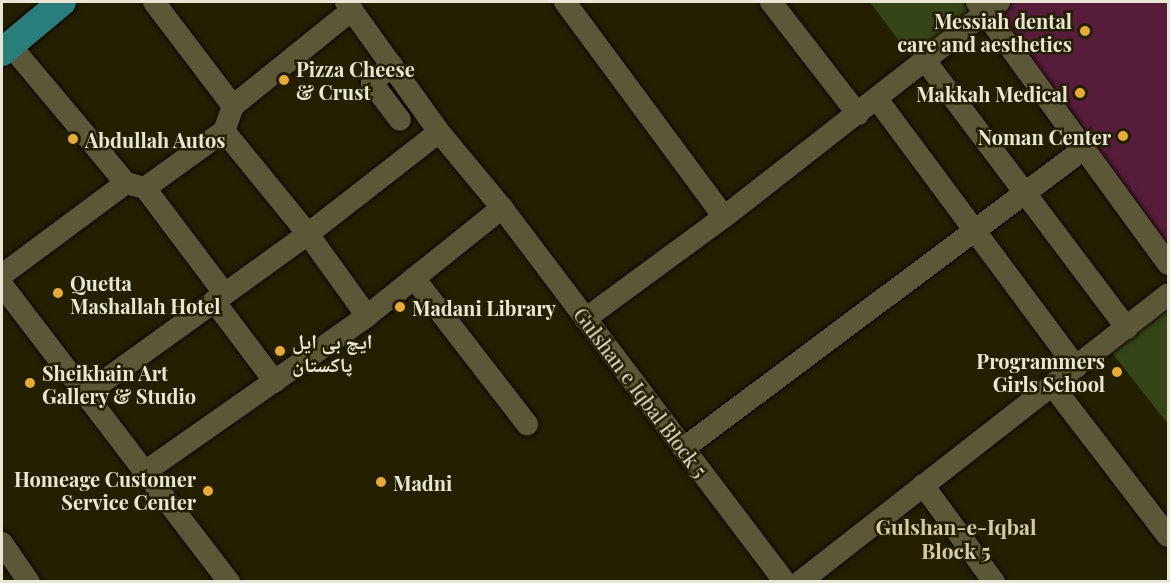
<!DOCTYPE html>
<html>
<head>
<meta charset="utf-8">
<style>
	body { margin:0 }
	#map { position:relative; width:1170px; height:583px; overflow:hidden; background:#251f02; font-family:"Playfair Display","Noto Naskh Arabic",serif }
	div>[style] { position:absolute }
	.green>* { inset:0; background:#354517 }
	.building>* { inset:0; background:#561c3a }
	.roads { filter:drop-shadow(0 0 2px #0e0800) drop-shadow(0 0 2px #0e0800) }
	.minor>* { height:22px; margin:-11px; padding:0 11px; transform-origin:11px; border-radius:11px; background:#5d5739 }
	.major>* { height:28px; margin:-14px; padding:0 14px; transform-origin:14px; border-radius:14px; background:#297d7a }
	.dots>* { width:16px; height:16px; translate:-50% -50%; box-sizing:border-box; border:3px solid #251f02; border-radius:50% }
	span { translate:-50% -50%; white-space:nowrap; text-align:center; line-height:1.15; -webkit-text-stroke:5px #251f02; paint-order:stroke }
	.poi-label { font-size:20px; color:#eae6d5; font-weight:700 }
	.right { translate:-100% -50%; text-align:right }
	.left { translate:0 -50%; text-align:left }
	.street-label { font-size:20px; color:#eae6d5 }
	.neighbourhood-label { font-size:21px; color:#d3ccaa; font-weight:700 }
	.frame { position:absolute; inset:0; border:3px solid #eae6d5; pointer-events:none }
</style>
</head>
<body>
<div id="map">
	<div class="green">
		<i style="clip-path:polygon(870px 2px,978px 2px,986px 12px,917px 65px)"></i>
		<i style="clip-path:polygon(1168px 295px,1168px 424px,1105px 344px)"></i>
	</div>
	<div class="building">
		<i style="clip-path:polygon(999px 2px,1168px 2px,1168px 260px,986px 12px)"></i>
	</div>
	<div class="roads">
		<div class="minor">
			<i style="left:154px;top:2px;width:131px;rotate:52.8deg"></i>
			<i style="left:346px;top:2px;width:160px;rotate:54.4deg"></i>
			<i style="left:439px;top:132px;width:99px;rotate:50.3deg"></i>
			<i style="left:502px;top:208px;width:469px;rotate:52.9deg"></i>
			<i style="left:565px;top:2px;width:267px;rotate:53.5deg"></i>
			<i style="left:771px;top:2px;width:142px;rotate:52.2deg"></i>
			<i style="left:977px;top:2px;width:324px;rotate:53.9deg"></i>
			<i style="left:10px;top:45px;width:180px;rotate:50deg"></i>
			<i style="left:924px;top:59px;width:337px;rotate:53deg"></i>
			<i style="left:392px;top:65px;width:27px;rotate:138deg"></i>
			<i style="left:372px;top:83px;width:46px;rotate:52.9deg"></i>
			<i style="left:877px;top:99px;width:334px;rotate:53.4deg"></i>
			<i style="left:224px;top:131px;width:133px;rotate:50.8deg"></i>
			<i style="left:308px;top:234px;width:101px;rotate:54.3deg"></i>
			<i style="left:145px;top:188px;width:131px;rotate:53deg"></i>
			<i style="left:2px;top:275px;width:154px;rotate:-36.6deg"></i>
			<i style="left:126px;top:183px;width:20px;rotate:15deg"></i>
			<i style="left:145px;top:188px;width:97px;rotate:-35.8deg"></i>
			<i style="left:224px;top:131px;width:27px;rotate:-70deg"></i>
			<i style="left:233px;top:106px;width:153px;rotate:-38.9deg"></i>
			<i style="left:414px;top:278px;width:185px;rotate:52.3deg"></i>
			<i style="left:2px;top:285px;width:374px;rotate:52.6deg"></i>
			<i style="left:214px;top:301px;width:101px;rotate:53deg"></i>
			<i style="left:585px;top:319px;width:172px;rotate:-36.3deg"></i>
			<i style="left:724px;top:217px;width:349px;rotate:-38deg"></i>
			<i style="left:1052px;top:385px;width:190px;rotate:52.5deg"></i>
			<i style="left:86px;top:394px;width:274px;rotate:-35.8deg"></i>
			<i style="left:308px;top:234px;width:166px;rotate:-37.9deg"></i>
			<i style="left:684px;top:448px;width:499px;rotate:-36.8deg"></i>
			<i style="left:146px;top:471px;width:270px;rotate:-35deg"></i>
			<i style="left:367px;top:316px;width:173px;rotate:-38.7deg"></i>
			<i style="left:923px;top:485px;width:120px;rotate:53.8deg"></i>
			<i style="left:2px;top:543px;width:47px;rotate:55.3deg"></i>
			<i style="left:800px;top:582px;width:467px;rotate:-38deg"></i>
		</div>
		<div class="major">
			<i style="left:2px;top:52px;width:78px;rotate:-39.8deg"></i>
		</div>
	</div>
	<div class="dots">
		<i style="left:1085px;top:31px;background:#e7ac37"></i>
		<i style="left:284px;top:80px;background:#e7ac37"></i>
		<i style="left:1080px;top:93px;background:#e7ac37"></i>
		<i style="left:1123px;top:136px;background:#e7ac37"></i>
		<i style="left:73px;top:139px;background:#e7ac37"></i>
		<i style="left:58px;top:293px;background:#e7ac37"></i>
		<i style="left:400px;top:307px;background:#e7ac37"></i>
		<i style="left:280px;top:351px;background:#e7ac37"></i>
		<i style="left:1117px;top:372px;background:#e7ac37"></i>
		<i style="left:30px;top:383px;background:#e7ac37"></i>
		<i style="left:381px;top:482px;background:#e7ac37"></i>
		<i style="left:208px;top:491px;background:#e7ac37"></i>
	</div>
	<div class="poi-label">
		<span class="right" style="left:1072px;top:32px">Messiah dental<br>care and aesthetics</span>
		<span class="left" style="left:296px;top:80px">Pizza Cheese<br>&amp; Crust</span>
		<span class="right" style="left:1068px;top:93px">Makkah Medical</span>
		<span class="right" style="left:1111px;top:136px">Noman Center</span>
		<span class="left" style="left:85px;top:139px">Abdullah Autos</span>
		<span class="left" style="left:70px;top:294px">Quetta<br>Mashallah Hotel</span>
		<span class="left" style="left:412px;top:307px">Madani Library</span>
		<span class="left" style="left:292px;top:352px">ایچ بی ایل<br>پاکستان</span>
		<span class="right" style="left:1105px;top:372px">Programmers<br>Girls School</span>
		<span class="left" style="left:42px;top:384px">Sheikhain Art<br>Gallery &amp; Studio</span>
		<span class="right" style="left:196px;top:490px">Homeage Customer<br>Service Center</span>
		<span class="left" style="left:393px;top:482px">Madni</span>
	</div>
	<div class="street-label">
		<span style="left:641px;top:392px;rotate:53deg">Gulshan e Iqbal Block 5</span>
	</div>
	<div class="neighbourhood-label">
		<span style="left:956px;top:538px">Gulshan-e-Iqbal<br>Block 5</span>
	</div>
	<div class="frame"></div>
</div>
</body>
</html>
